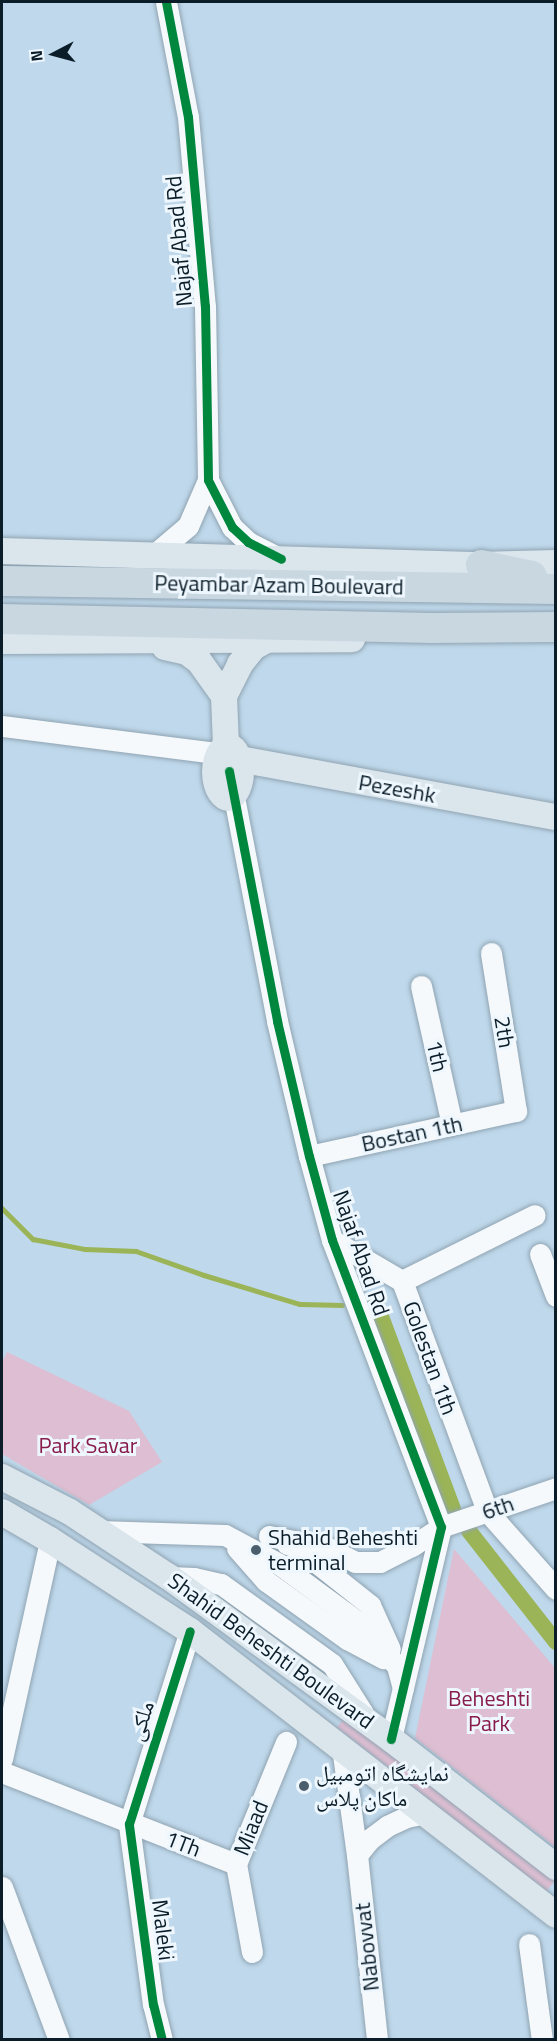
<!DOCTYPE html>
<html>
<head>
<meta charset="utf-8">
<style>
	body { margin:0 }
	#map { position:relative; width:557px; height:2041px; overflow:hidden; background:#bfd8eb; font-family:"Titillium Web","Noto Naskh Arabic",sans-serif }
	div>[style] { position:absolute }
	.green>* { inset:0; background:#debed2; transform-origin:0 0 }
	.stream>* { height:4.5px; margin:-2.25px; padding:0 2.25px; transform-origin:2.25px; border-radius:2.25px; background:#9ab457 }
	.canal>* { height:16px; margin:-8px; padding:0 8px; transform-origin:8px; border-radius:8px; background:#9ab457 }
	.roads { filter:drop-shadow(0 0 2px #90a4b2) drop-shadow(0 0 2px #90a4b2) }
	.minor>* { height:21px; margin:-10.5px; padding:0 10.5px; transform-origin:10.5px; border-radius:10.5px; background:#f5f9fc }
	.major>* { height:26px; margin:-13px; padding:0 13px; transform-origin:13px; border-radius:13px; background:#dbe5ec }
	.major>.ring { margin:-13px; padding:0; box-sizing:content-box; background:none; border:26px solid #dbe5ec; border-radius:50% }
	.highway>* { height:30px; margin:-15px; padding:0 15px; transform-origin:15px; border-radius:15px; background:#c9d7e1 }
	.cycleway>* { height:9px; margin:-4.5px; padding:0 4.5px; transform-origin:4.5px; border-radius:4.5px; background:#00873e }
	.dots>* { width:16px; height:16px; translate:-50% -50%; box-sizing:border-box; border:3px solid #eef7fe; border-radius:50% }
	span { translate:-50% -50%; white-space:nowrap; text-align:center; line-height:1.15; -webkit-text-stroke:6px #eef7fe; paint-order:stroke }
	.street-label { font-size:22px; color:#0b1d29 }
	.park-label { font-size:22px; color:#881b49 }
	.poi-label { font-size:22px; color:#0b1d29 }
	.left { translate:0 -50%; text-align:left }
	.frame { position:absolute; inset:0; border:3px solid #0b1d29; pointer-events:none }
	.north { position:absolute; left:24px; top:24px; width:60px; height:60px; -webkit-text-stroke:4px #eef7fe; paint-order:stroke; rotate:264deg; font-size:16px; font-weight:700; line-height:24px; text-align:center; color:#0b1d29 }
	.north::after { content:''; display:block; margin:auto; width:21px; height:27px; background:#0b1d29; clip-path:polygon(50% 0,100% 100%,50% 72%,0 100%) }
</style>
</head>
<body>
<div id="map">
	<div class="green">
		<i style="clip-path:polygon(7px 1352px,129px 1411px,162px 1462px,89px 1505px,2px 1454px,2px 1362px)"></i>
		<i style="clip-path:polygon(454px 1549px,555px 1668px,555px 1847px,415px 1738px)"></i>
		<i style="left:345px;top:1717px;width:266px;height:13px;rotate:38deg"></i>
	</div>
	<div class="stream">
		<i style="left:2px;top:1208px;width:44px;rotate:45deg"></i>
		<i style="left:33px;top:1239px;width:53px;rotate:10.9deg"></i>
		<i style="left:85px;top:1249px;width:51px;rotate:2.2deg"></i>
		<i style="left:136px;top:1251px;width:72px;rotate:19.4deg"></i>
		<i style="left:204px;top:1275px;width:100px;rotate:16.8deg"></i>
		<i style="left:300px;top:1304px;width:42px;rotate:1.4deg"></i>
		<i style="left:371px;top:1303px;width:5px"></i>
	</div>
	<div class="canal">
		<i style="left:376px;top:1303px;width:220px;rotate:69.5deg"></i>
		<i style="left:469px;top:1531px;width:141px;rotate:51.9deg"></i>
	</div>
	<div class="roads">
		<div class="minor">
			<i style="left:166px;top:2px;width:117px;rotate:79.2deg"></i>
			<i style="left:188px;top:117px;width:190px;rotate:84.9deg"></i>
			<i style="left:205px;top:306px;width:174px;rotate:89deg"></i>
			<i style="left:208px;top:480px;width:53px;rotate:62.9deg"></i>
			<i style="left:232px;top:527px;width:22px;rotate:43deg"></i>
			<i style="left:248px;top:542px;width:37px;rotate:27deg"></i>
			<i style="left:156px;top:553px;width:42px;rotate:-40.2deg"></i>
			<i style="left:188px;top:526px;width:50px;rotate:-66.5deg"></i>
			<i style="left:2px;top:726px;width:217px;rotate:7.2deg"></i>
			<i style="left:229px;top:771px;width:255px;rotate:79.1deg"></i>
			<i style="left:277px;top:1021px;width:139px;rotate:76.7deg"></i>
			<i style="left:309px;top:1156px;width:87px;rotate:74.7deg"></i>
			<i style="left:332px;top:1240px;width:307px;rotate:69.2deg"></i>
			<i style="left:441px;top:1527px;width:218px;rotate:103.3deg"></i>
			<i style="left:421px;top:986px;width:142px;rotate:77.4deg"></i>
			<i style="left:309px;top:1156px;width:212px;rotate:-12.3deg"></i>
			<i style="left:516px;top:1111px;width:160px;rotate:-99deg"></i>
			<i style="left:332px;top:1240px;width:81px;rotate:30.4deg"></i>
			<i style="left:402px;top:1281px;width:245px;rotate:69.7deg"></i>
			<i style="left:487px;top:1511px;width:104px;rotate:48.5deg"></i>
			<i style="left:540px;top:1254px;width:45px;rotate:69.1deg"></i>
			<i style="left:402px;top:1281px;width:148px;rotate:-26.4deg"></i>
			<i style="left:98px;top:1531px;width:127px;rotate:1.8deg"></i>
			<i style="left:225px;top:1535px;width:61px;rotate:28.2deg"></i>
			<i style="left:279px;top:1564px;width:98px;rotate:36.3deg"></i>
			<i style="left:358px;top:1622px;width:59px;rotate:48.4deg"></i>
			<i style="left:397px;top:1666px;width:23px;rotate:75deg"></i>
			<i style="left:269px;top:1536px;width:60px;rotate:11.5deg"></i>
			<i style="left:328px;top:1548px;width:30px;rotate:27deg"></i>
			<i style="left:355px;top:1562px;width:25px"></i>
			<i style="left:380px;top:1562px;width:36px;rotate:-27deg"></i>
			<i style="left:412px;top:1546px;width:35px;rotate:-33deg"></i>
			<i style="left:441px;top:1527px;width:121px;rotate:-18.7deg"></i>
			<i style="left:287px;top:1544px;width:12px;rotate:20deg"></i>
			<i style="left:298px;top:1548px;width:92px;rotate:38.4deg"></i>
			<i style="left:370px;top:1605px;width:48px;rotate:65.6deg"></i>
			<i style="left:237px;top:1548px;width:44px;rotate:48.7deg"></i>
			<i style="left:266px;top:1581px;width:100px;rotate:35.6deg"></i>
			<i style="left:347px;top:1639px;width:41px;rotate:27.8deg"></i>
			<i style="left:169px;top:1577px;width:25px;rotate:2deg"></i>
			<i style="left:194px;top:1578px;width:28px;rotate:13deg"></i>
			<i style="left:221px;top:1584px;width:137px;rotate:35.8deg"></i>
			<i style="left:332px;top:1664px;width:58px;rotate:57.7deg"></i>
			<i style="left:342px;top:1747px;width:109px;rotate:82.1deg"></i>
			<i style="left:357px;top:1855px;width:186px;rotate:83.8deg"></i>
			<i style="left:2px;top:1759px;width:224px;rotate:-77.6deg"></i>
			<i style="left:2px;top:1772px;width:251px;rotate:21.5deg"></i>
			<i style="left:357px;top:1855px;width:21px;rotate:-51deg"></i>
			<i style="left:370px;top:1839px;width:21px;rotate:-37deg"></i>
			<i style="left:387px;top:1826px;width:21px;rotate:-25deg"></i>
			<i style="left:406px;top:1817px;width:21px;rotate:-11deg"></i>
			<i style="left:2px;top:1887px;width:163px;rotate:69.6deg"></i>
			<i style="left:529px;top:1944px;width:97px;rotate:82.3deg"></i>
			<i style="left:252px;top:1952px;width:89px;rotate:-100.3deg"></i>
			<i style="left:236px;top:1864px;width:132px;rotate:-67.7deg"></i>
			<i style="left:162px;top:2040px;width:36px;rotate:-104deg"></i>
			<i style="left:153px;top:2005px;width:183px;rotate:-97.6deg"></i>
			<i style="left:129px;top:1824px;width:202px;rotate:-72.5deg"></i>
		</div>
		<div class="major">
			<i style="left:2px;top:551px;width:479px;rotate:1.7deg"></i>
			<i style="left:481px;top:565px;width:75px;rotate:-1.5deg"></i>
			<i style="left:2px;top:641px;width:350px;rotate:-0.3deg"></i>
			<i style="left:165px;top:647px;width:23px;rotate:13deg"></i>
			<i style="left:187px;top:652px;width:15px;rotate:37deg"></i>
			<i style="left:199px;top:661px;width:43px;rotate:54.5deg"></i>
			<i class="ring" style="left:215px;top:746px;width:-2px;height:-2px"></i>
			<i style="left:226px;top:746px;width:50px;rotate:-92.3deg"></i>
			<i style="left:224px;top:696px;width:36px;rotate:-63deg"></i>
			<i style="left:240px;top:664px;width:22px;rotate:-51deg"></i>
			<i style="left:254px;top:647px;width:13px;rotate:-29deg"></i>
			<i style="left:239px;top:759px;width:322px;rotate:10.4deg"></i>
			<i style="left:2px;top:1477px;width:76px;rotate:27.2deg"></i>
			<i style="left:70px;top:1512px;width:118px;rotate:33.3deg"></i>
			<i style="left:169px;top:1577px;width:275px;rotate:36.1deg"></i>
			<i style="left:391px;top:1739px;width:209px;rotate:37.8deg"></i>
			<i style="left:2px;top:1512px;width:56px;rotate:30.3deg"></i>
			<i style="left:50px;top:1540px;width:167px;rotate:33deg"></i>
			<i style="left:190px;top:1631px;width:463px;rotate:37.8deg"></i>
		</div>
		<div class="highway">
			<i style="left:481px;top:565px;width:52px;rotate:12.2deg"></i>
			<i style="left:2px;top:581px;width:554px;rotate:0.83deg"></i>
			<i style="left:2px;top:619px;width:430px;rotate:1.2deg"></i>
			<i style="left:432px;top:628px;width:124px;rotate:-0.5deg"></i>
		</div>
	</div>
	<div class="cycleway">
		<i style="left:166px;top:2px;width:117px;rotate:79.2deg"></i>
		<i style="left:188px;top:117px;width:190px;rotate:84.9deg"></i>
		<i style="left:205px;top:306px;width:174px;rotate:89deg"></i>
		<i style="left:208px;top:480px;width:53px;rotate:62.9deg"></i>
		<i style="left:232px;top:527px;width:22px;rotate:43deg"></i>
		<i style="left:248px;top:542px;width:37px;rotate:27deg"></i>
		<i style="left:229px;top:771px;width:255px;rotate:79.1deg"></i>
		<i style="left:277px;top:1021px;width:139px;rotate:76.7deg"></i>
		<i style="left:309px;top:1156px;width:87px;rotate:74.7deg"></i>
		<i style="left:332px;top:1240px;width:307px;rotate:69.2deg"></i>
		<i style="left:441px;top:1527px;width:218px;rotate:103.3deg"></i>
		<i style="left:162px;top:2040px;width:36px;rotate:-104deg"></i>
		<i style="left:153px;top:2005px;width:183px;rotate:-97.6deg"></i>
		<i style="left:129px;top:1824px;width:202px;rotate:-72.5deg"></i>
	</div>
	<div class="dots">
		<i style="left:256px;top:1550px;background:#4a5e6d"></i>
		<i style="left:304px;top:1786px;background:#4a5e6d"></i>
	</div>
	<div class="street-label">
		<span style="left:179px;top:241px;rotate:-95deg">Najaf Abad Rd</span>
		<span style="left:279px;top:585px;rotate:1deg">Peyambar Azam Boulevard</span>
		<span style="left:397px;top:789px;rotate:10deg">Pezeshk</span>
		<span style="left:504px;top:1032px;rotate:81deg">2th</span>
		<span style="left:437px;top:1056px;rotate:77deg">1th</span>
		<span style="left:412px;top:1134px;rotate:-12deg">Bostan 1th</span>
		<span style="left:361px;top:1253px;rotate:71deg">Najaf Abad Rd</span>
		<span style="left:430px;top:1358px;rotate:70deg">Golestan 1th</span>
		<span style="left:498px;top:1508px;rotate:-19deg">6th</span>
		<span style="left:271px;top:1651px;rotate:36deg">Shahid Beheshti Boulevard</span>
		<span style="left:141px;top:1721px;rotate:-72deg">ملکی</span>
		<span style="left:251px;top:1828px;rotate:-68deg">Miaad</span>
		<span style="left:183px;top:1844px;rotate:21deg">1Th</span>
		<span style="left:163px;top:1930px;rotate:83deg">Maleki</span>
		<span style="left:367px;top:1947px;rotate:-96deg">Nabovvat</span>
	</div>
	<div class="park-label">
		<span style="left:88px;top:1446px">Park Savar</span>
		<span style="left:489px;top:1711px">Beheshti<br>Park</span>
	</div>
	<div class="poi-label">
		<span class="left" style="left:268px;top:1550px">Shahid Beheshti<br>terminal</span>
		<span class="left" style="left:316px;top:1786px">نمایشگاه اتومبیل<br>ماکان پلاس</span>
	</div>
	<div class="frame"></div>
	<div class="north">N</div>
</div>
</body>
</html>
